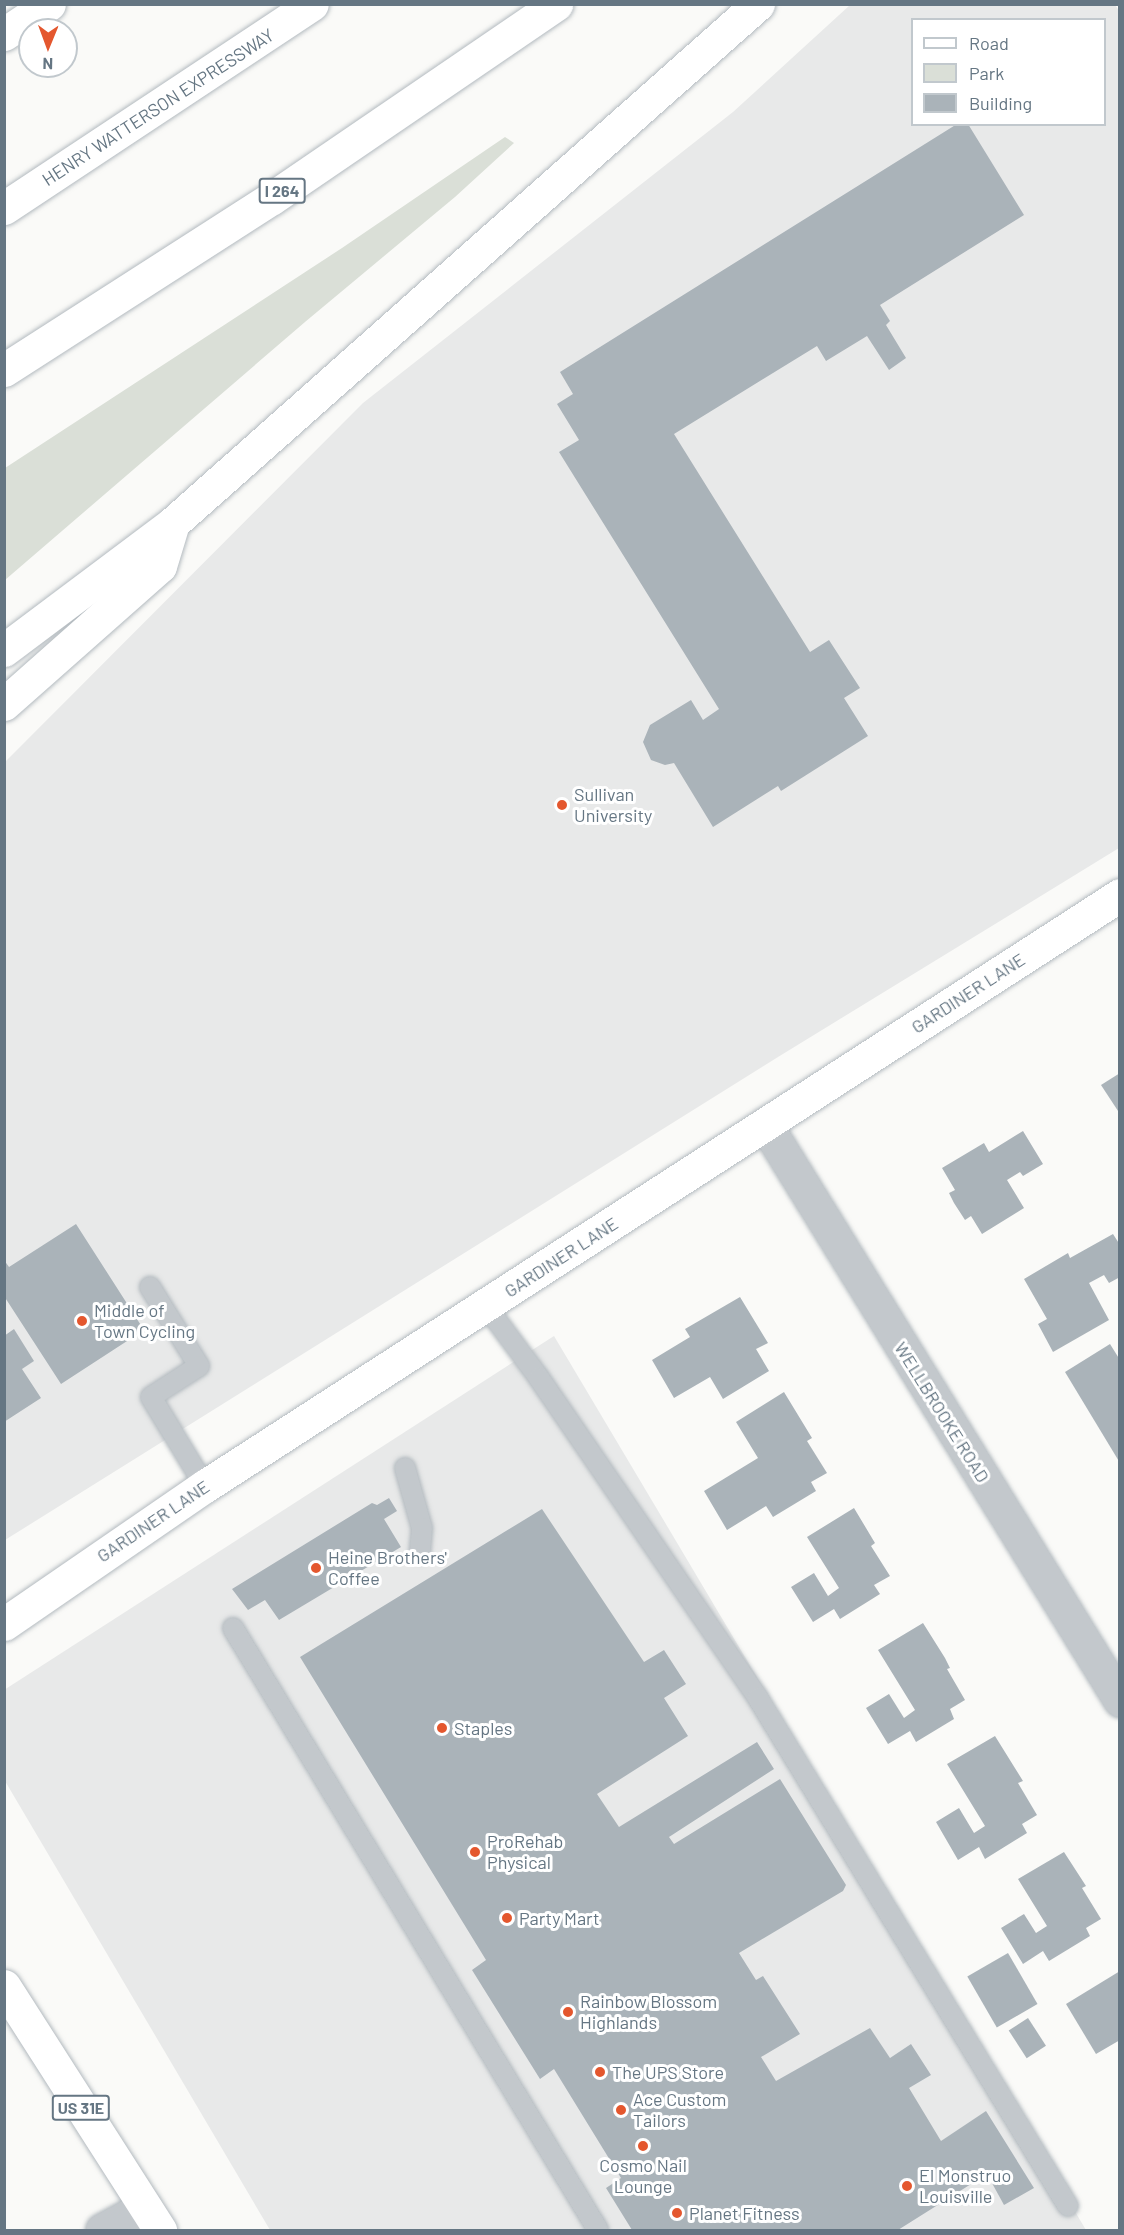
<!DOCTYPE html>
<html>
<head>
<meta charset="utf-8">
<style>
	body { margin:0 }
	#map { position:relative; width:1124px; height:2235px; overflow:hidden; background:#fafaf8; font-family:Barlow,sans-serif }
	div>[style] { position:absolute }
	.built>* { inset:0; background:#e8e9e9 }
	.green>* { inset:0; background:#dadfd7 }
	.building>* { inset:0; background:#aab3b9; transform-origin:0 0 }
	.roads { filter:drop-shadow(0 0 2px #b3babf) drop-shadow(0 0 2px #b3babf) }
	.lane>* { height:20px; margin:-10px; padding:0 10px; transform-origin:10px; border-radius:10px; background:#c3c8cc }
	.street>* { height:33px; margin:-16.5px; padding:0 16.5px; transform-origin:16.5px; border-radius:16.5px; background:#c3c8cc }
	.secondary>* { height:33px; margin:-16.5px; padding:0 16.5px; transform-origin:16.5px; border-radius:16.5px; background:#fff }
	.primary>* { height:33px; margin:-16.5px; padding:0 16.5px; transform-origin:16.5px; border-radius:16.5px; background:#fff }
	.highway>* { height:33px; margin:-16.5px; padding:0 16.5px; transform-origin:16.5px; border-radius:16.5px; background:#fff }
	.dots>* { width:16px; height:16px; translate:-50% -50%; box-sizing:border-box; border:3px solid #fff; border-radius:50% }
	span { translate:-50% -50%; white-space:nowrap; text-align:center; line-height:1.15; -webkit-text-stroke:6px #fff; paint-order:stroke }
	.shield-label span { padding:2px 4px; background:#fff; border:2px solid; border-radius:4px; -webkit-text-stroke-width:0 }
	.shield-label { font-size:16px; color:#657683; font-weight:700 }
	.street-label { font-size:18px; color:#657683 }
	.poi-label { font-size:18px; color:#657683 }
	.left { translate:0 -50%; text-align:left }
	.frame { position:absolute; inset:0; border:6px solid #657683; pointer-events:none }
	.legend { position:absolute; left:911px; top:18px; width:195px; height:108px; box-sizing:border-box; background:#fff; border:2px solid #c1c8cd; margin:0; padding:8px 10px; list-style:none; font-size:18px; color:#657683 }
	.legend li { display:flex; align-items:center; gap:12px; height:30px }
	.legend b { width:30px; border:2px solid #c1c8cd }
	.north { position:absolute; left:18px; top:18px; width:60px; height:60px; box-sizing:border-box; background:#fff; border:2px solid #c1c8cd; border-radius:50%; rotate:181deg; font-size:16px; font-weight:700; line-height:24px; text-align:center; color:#657683 }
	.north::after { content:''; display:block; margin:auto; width:21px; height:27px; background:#e4572e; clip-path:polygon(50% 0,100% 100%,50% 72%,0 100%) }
</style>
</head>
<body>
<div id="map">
	<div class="built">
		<i style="clip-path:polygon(evenodd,850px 5px,1115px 5px,1120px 12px,1119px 848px,778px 1057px,5px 1540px,5px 762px,363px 403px,733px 112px,850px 5px,912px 20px,1104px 20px,1104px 124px,912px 124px,912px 20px)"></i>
		<i style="clip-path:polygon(554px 1336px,1086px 2230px,270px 2230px,5px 1781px,4px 1690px)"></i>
	</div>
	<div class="green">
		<i style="clip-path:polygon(505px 137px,514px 143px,455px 197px,305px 322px,5px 580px,5px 468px,342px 248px)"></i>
	</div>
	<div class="building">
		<i style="clip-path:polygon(957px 124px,968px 124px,1024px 215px,880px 305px,890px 321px,886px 325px,906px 358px,889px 370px,867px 336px,826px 361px,817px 346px,674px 434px,810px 652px,829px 640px,860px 688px,844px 698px,868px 736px,781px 791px,778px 786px,713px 827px,674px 763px,665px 765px,651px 760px,643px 742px,650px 725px,691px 700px,703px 720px,719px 709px,559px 452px,579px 440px,557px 404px,573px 394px,560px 372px)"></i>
		<i style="clip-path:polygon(1120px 1073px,1120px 1114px,1101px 1085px)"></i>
		<i style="clip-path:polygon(1023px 1131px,1043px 1164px,1023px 1176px,1020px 1172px,1007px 1180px,1024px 1208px,982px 1234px,971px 1216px,965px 1220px,954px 1203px,949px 1193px,955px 1190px,942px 1168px,984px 1143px,989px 1152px)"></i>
		<i style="clip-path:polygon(76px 1224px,144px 1330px,61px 1384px,4px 1296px,4px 1260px,9px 1267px)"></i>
		<i style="clip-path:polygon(1113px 1234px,1120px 1245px,1120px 1277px,1109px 1283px,1104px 1275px,1089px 1283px,1109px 1320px,1053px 1352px,1038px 1324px,1047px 1319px,1024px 1279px,1068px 1253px,1070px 1258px)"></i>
		<i style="clip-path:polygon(740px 1297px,768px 1343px,756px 1349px,769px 1371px,723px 1399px,710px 1377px,674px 1398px,652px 1360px,690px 1337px,685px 1329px)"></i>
		<i style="clip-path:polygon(14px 1329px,34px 1361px,22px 1369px,41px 1398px,4px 1422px,4px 1336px)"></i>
		<i style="clip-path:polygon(1110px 1344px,1120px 1360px,1120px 1463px,1065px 1372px)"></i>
		<i style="clip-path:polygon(784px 1392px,812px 1438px,807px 1441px,827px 1473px,811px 1482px,816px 1491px,773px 1517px,766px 1506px,727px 1530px,704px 1491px,758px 1458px,736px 1422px)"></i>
		<i style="clip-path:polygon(389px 1498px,397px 1511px,384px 1519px,401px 1547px,279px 1620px,265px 1600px,248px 1610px,232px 1589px,372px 1503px,377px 1505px)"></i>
		<i style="clip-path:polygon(854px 1508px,875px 1543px,871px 1546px,890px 1576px,874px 1585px,880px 1594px,840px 1619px,834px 1609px,813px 1622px,791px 1587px,814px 1573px,828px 1596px,839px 1588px,807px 1537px)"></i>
		<i style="clip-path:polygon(542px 1509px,644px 1662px,664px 1650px,686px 1684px,664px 1698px,688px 1736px,597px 1794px,619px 1827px,757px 1742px,774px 1769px,669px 1837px,674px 1844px,780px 1779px,846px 1885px,843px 1891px,739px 1953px,756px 1980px,763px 1976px,800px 2034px,761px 2057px,776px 2081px,870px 2028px,890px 2058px,911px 2044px,931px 2075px,909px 2088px,941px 2141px,986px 2111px,1034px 2188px,1004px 2205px,987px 2174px,898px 2230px,632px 2230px,606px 2188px,621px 2178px,554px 2069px,540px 2079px,472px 1970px,486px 1960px,300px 1657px)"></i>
		<i style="clip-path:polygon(923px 1623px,945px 1658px,950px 1668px,947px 1669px,965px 1700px,950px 1709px,954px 1719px,916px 1742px,910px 1731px,888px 1744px,866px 1708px,889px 1694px,904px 1718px,915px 1710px,878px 1650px)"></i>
		<i style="clip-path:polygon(995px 1736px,1023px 1781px,1018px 1783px,1037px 1815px,1022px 1824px,1027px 1833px,985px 1859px,979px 1847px,958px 1860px,936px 1822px,959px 1808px,974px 1833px,985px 1826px,947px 1764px)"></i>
		<i style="clip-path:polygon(1064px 1852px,1086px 1886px,1082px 1888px,1101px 1919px,1086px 1928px,1090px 1936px,1049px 1961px,1043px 1951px,1023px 1964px,1001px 1928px,1024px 1914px,1036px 1933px,1047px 1926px,1018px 1879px)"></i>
		<i style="left:1008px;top:1953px;width:59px;height:47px;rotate:60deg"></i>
		<i style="clip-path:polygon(1120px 1971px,1120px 2040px,1096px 2054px,1066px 2004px)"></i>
		<i style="left:1028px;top:2018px;width:33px;height:23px;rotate:57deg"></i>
	</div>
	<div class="roads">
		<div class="lane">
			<i style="left:150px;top:1287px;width:93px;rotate:58.2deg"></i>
			<i style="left:199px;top:1366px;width:57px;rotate:147.1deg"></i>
			<i style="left:151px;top:1397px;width:104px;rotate:58.8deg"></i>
			<i style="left:486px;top:1306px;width:89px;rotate:53.6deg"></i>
			<i style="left:539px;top:1378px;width:388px;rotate:55.6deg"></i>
			<i style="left:758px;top:1698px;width:595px;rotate:58.61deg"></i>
			<i style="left:405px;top:1468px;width:62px;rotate:74.2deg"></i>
			<i style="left:422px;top:1528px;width:25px;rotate:95deg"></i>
			<i style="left:233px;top:1628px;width:704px;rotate:58.77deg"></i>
		</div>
		<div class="street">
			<i style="left:765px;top:1124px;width:677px;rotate:58.35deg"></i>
			<i style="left:102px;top:2230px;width:49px;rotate:-28.1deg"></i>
		</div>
		<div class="secondary">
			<i style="left:4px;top:1624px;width:244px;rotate:-34.5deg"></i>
			<i style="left:205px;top:1486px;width:1089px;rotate:-32.86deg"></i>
		</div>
		<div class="primary">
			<i style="left:4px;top:1986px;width:290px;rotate:57.4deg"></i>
		</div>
		<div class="highway">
			<i style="left:4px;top:34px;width:54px;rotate:-33.7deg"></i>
			<i style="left:4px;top:208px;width:369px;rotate:-33.5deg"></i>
			<i style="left:4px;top:370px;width:318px;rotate:-32.7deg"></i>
			<i style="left:272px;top:198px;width:344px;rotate:-34.3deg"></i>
			<i style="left:4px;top:650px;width:211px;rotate:-36.9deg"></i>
			<i style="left:173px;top:523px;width:782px;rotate:-41.58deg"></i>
			<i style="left:4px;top:704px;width:208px;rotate:-41.5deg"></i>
			<i style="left:160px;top:566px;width:45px;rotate:-73.2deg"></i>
		</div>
	</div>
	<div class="dots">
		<i style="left:562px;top:805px;background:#e4572e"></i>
		<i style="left:82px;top:1321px;background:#e4572e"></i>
		<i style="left:316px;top:1568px;background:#e4572e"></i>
		<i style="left:442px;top:1728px;background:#e4572e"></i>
		<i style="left:475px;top:1852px;background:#e4572e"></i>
		<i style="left:507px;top:1918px;background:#e4572e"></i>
		<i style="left:568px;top:2012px;background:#e4572e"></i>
		<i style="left:600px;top:2072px;background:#e4572e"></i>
		<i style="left:621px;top:2110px;background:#e4572e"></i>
		<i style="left:643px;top:2146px;background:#e4572e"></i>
		<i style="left:907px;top:2186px;background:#e4572e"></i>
		<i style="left:677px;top:2213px;background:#e4572e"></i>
	</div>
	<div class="shield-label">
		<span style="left:282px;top:191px">I 264</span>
		<span style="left:81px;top:2108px">US 31E</span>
	</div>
	<div class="street-label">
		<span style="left:158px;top:107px;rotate:-33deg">HENRY WATTERSON EXPRESSWAY</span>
		<span style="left:968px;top:993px;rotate:-33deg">GARDINER LANE</span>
		<span style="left:561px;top:1257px;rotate:-33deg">GARDINER LANE</span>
		<span style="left:942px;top:1412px;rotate:58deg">WELLBROOKE ROAD</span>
		<span style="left:153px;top:1521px;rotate:-34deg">GARDINER LANE</span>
	</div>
	<div class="poi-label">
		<span class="left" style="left:574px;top:805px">Sullivan<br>University</span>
		<span class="left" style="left:94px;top:1321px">Middle of<br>Town Cycling</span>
		<span class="left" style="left:328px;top:1568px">Heine Brothers'<br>Coffee</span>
		<span class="left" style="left:454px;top:1728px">Staples</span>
		<span class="left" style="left:487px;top:1852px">ProRehab<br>Physical</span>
		<span class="left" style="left:519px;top:1918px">Party Mart</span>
		<span class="left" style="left:580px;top:2012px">Rainbow Blossom<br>Highlands</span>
		<span class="left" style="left:612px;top:2072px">The UPS Store</span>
		<span class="left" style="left:633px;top:2110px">Ace Custom<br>Tailors</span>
		<span style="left:643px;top:2176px">Cosmo Nail<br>Lounge</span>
		<span class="left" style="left:919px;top:2186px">El Monstruo<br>Louisville</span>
		<span class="left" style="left:689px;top:2213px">Planet Fitness</span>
	</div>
	<div class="frame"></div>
	<ul class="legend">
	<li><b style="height:8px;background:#fff"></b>Road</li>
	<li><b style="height:16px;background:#dadfd7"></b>Park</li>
	<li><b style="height:16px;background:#aab3b9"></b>Building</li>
	</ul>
	<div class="north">N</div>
</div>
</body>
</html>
